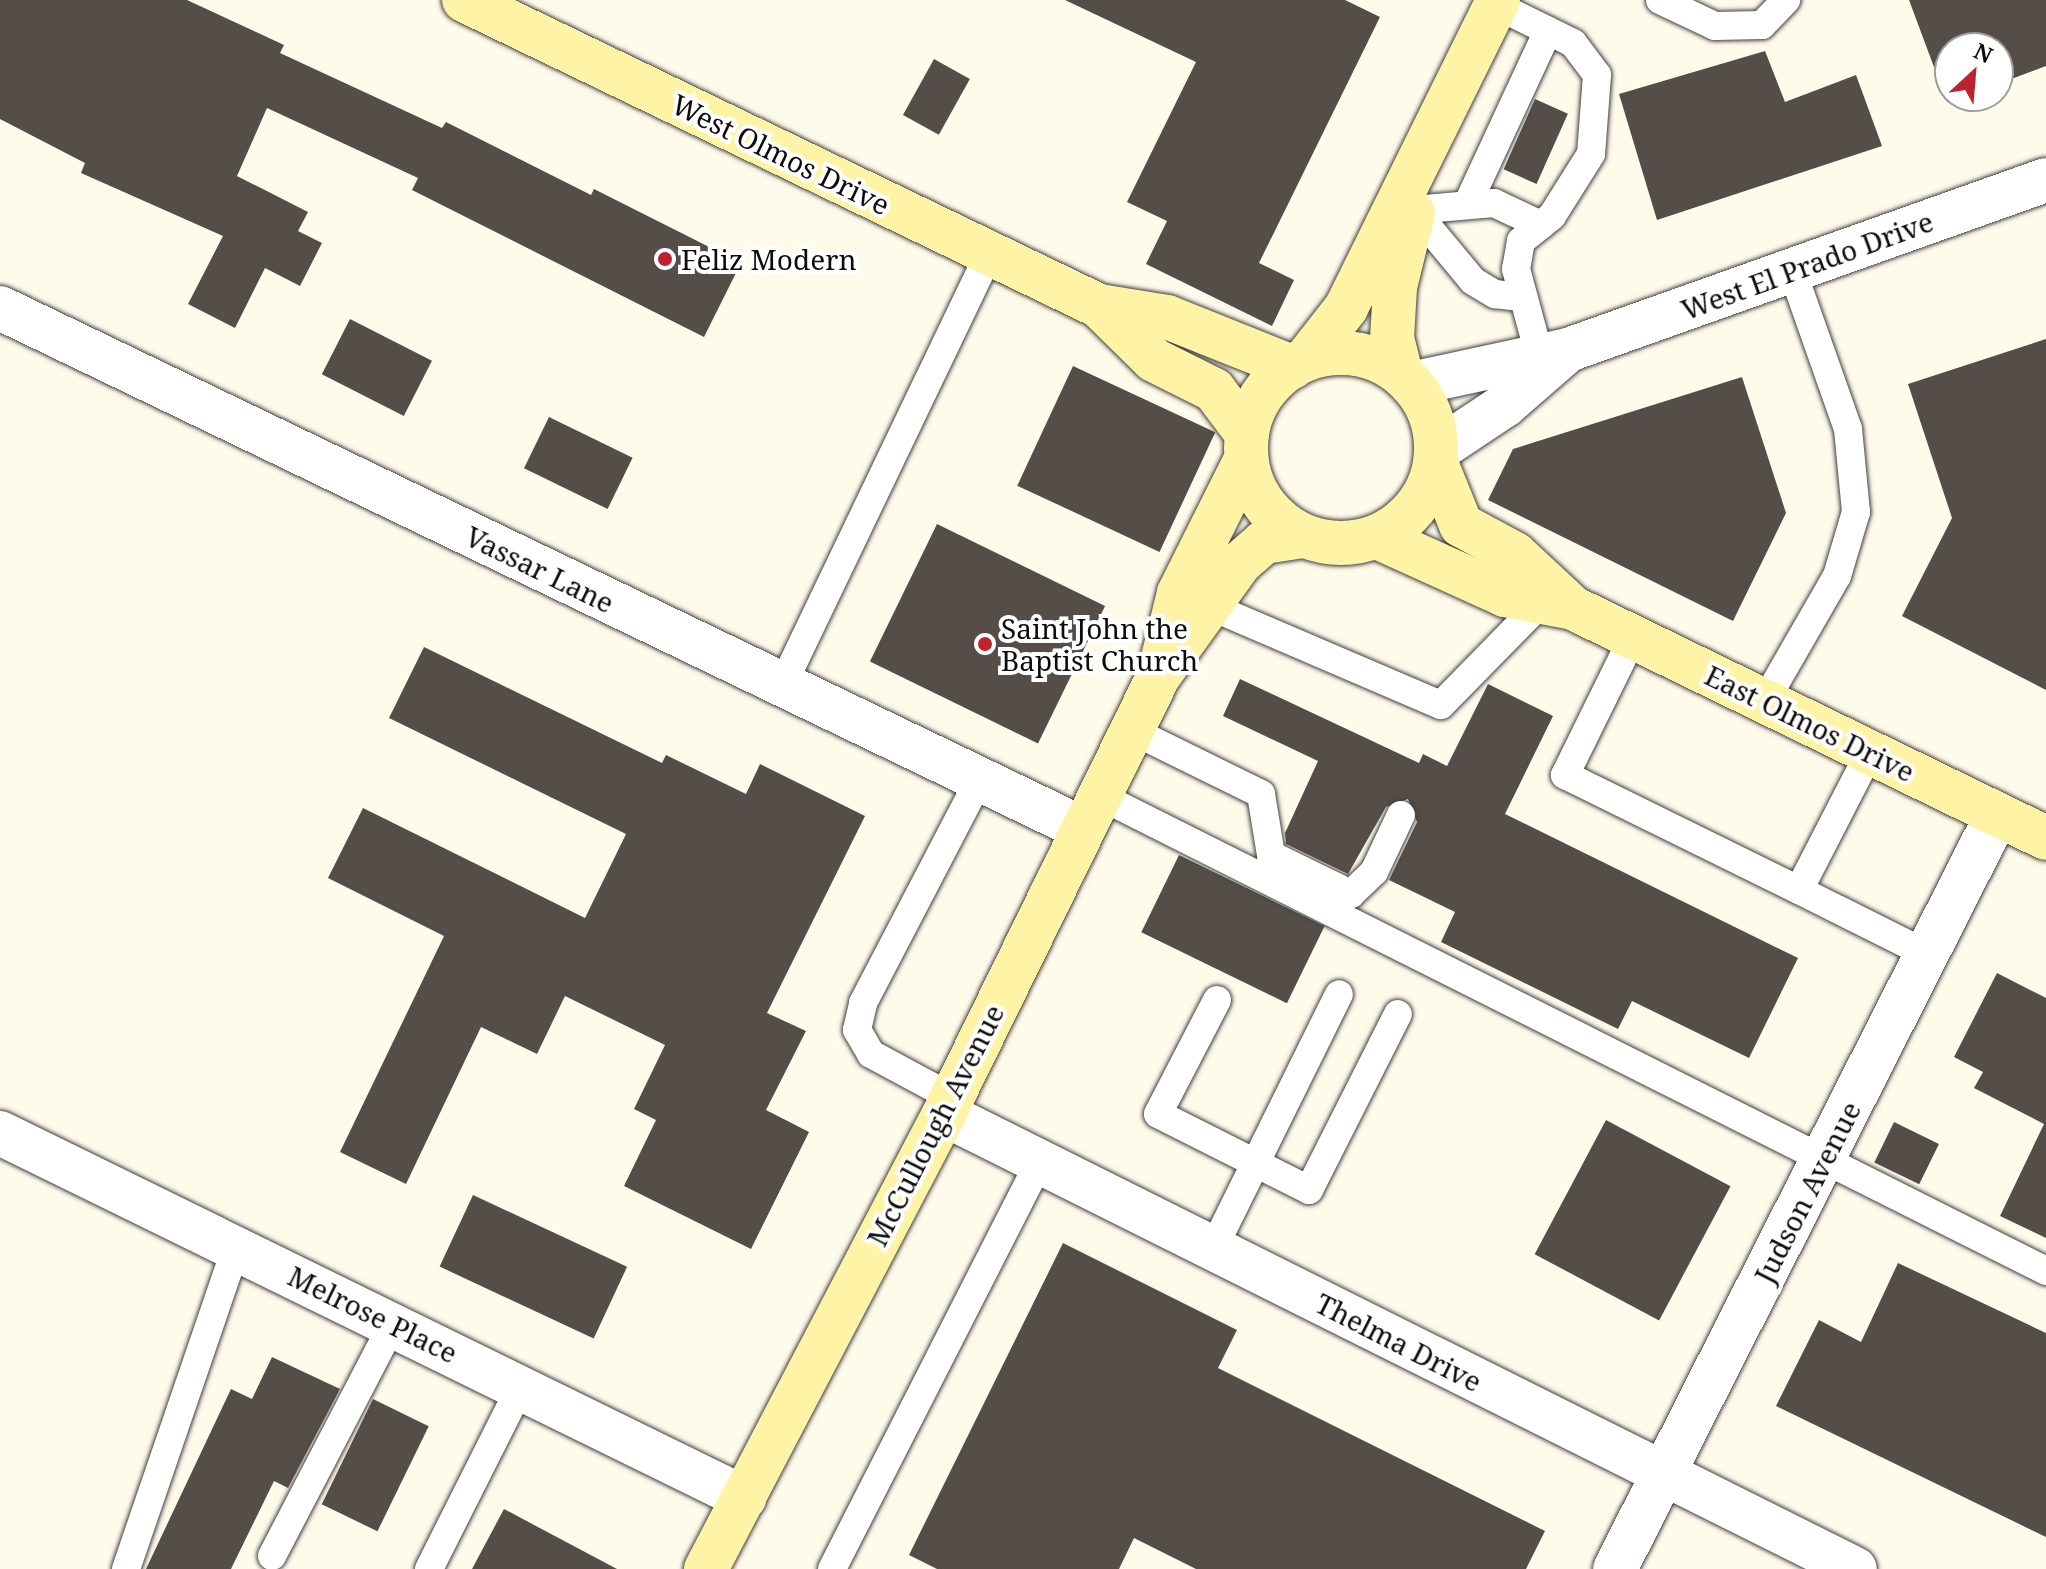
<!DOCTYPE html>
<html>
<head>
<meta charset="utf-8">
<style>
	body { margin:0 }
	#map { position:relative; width:2046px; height:1569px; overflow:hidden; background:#fffbeb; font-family:"Noto Serif",serif }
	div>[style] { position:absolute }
	.building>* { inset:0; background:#554d48; transform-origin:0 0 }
	.roads { filter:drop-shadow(0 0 2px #3f3f3f) drop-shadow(0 0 2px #3f3f3f) }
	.lane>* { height:28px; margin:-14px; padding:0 14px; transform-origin:14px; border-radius:14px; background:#fff }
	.street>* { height:44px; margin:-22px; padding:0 22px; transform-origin:22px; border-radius:22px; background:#fff }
	.secondary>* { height:44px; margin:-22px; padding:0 22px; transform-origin:22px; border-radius:22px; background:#fff3a6 }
	.secondary>.ring { margin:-22px; padding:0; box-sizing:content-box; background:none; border:44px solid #fff3a6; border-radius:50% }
	.dots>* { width:22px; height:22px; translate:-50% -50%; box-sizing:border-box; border:4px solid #fff; border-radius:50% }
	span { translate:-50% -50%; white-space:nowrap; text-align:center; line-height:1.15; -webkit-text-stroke:8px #fff; paint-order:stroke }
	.street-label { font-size:28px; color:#0c0c0c }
	.poi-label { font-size:28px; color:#0c0c0c }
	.left { translate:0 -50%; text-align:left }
	.north { position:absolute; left:1934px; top:32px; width:80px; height:80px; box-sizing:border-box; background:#fff; border:2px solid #9e9e9e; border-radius:50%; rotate:26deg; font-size:22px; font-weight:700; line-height:32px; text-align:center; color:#0c0c0c }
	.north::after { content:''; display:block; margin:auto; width:28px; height:36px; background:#be222d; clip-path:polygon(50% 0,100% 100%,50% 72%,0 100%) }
</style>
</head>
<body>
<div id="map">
	<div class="building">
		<i style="clip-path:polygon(0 0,187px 0,284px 45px,280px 53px,442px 128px,446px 122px,591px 195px,594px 189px,741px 263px,704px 337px,412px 190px,418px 178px,267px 108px,237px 176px,308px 212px,298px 231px,322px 243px,300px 286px,265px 268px,235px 328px,188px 304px,223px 236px,81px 173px,85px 163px,0 119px)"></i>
		<i style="clip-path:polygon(1065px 0,1345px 0,1380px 17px,1259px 263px,1294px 280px,1272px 326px,1146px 264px,1167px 221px,1127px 202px,1196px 62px)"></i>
		<i style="clip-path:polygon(1909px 0,2046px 0,2046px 66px,1998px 84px,1998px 48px,1950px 48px,1950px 96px,1965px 96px,1947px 102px)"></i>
		<i style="clip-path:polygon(1765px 51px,1785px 102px,1856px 75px,1882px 146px,1657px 220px,1619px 94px)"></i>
		<i style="left:934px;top:59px;width:41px;height:64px;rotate:29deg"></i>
		<i style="left:1535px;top:99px;width:36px;height:77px;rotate:24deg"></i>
		<i style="left:350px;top:319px;width:92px;height:62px;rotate:27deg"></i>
		<i style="clip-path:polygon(2046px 339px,2046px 690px,1902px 616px,1952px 518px,1908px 384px)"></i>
		<i style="left:1073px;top:366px;width:157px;height:132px;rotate:25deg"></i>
		<i style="clip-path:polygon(1742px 377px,1786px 513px,1733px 621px,1488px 500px,1513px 449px)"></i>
		<i style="left:549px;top:417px;width:93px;height:57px;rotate:26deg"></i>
		<i style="left:937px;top:524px;width:187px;height:153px;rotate:26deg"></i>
		<i style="clip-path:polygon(424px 647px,662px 763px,666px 755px,746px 794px,760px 764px,865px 816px,767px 1013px,806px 1031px,766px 1110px,809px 1132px,751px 1249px,624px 1186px,656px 1120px,634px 1109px,665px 1045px,565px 996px,537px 1054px,481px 1027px,406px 1184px,340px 1152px,444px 936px,328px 878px,363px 808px,585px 918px,626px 834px,389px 718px)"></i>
		<i style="clip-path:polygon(1240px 679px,1419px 763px,1423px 754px,1447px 766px,1488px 684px,1553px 716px,1505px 814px,1798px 958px,1749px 1058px,1632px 1001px,1618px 1029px,1441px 942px,1455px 912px,1389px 880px,1417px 822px,1408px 799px,1386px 807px,1348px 874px,1286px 844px,1285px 833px,1318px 761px,1223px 716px)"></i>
		<i style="left:1179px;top:855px;width:162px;height:86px;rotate:26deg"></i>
		<i style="clip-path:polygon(1997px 973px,2046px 998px,2046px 1238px,2000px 1216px,2044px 1124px,1974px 1088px,1983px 1072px,1954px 1057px)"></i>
		<i style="left:1606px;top:1120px;width:141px;height:152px;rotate:28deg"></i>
		<i style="left:1894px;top:1122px;width:50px;height:45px;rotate:26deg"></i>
		<i style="left:473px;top:1195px;width:170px;height:79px;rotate:25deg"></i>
		<i style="clip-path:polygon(1063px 1243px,1237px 1330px,1218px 1368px,1545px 1531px,1526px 1569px,1196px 1569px,1134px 1538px,1119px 1569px,937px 1569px,909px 1555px)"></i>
		<i style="clip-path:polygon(1898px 1263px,2046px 1333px,2046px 1537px,1776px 1406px,1819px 1320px,1861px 1342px)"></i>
		<i style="clip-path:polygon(272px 1357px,340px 1389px,288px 1488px,274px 1481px,231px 1569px,146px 1569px,231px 1389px,252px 1399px)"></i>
		<i style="left:373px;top:1399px;width:62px;height:117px;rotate:26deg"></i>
		<i style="clip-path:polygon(504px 1509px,617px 1569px,472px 1569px)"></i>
	</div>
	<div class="roads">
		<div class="lane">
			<i style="left:1660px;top:0;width:61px;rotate:25.3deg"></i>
			<i style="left:1715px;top:26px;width:47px;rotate:-1.2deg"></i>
			<i style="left:1762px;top:25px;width:35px;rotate:-46deg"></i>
			<i style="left:1496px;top:5px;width:86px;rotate:26.3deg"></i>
			<i style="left:1573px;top:43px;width:40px;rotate:53deg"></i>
			<i style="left:1597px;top:75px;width:79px;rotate:94.3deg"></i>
			<i style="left:1591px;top:154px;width:73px;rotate:122.2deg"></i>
			<i style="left:1552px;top:216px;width:40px;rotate:141deg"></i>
			<i style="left:1521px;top:241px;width:28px;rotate:100deg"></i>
			<i style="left:1516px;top:269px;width:88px;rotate:74.9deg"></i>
			<i style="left:1468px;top:203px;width:190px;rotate:-65.1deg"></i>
			<i style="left:1414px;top:210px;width:92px;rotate:50.3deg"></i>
			<i style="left:1473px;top:281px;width:26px;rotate:31deg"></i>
			<i style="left:1495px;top:294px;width:26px;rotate:7deg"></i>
			<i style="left:1414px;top:210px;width:80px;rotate:-5deg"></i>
			<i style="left:1494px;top:203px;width:52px;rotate:25.1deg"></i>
			<i style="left:1212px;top:607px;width:249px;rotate:23.2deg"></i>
			<i style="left:1441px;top:705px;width:144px;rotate:-45.6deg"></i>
			<i style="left:1633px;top:637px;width:154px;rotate:116.2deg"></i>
			<i style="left:1565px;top:775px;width:261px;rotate:26.2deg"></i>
			<i style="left:1799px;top:890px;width:155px;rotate:-62.8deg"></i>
			<i style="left:782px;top:686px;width:480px;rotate:-64.4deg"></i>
			<i style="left:1765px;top:701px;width:144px;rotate:-60.1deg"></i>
			<i style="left:1837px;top:576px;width:67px;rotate:-73.5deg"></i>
			<i style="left:1856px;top:512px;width:83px;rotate:-95.5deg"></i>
			<i style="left:1848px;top:429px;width:169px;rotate:-109.4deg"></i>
			<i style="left:1131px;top:730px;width:145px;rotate:26.2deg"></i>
			<i style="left:1261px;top:794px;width:62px;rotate:80.7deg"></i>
			<i style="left:1271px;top:855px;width:89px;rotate:26deg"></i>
			<i style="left:1351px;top:894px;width:32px;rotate:-44deg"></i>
			<i style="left:1374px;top:872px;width:63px;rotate:-64.7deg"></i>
			<i style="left:1098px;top:795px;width:1061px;rotate:26.66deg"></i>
			<i style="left:1799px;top:890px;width:143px;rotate:26.6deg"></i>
			<i style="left:1217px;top:1000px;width:128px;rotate:117.4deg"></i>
			<i style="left:1158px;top:1114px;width:169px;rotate:26.7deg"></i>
			<i style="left:1309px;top:1190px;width:197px;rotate:-63.2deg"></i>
			<i style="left:951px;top:1097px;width:91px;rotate:-151.7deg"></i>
			<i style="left:871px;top:1054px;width:28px;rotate:-120deg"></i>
			<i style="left:857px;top:1030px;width:28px;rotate:-77deg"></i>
			<i style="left:863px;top:1003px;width:251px;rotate:-62.5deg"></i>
			<i style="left:1213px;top:1249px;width:284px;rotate:-63.7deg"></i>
			<i style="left:272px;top:1556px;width:264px;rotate:-62.5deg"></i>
			<i style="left:126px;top:1569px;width:340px;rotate:-71.1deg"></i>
			<i style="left:429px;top:1569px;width:203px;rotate:-63.3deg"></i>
			<i style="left:832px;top:1569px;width:457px;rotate:-63deg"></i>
		</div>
		<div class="street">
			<i style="left:0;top:308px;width:1200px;rotate:25.69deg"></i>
			<i style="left:1411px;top:384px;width:161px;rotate:-12.2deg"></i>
			<i style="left:1568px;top:350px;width:507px;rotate:-19.58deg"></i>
			<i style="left:1436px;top:451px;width:83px;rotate:-33.7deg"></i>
			<i style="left:1505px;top:405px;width:84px;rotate:-41.1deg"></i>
			<i style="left:944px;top:1114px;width:1018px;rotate:26.54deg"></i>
			<i style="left:0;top:1133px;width:829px;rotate:26.13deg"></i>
			<i style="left:1615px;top:1569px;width:845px;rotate:-63.13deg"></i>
		</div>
		<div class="secondary">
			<i style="left:464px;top:0;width:705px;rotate:25.73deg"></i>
			<i style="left:1099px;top:306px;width:69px;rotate:9.2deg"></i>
			<i style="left:1167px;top:317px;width:135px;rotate:21.8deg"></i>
			<i style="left:1099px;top:306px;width:77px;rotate:44.5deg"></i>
			<i style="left:1154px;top:360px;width:67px;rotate:26.6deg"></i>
			<i style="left:1214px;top:390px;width:55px;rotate:53.1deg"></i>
			<i class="ring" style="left:1246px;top:353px;width:146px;height:146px"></i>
			<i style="left:1306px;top:359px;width:65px;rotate:-51.9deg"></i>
			<i style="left:1346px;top:308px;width:343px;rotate:-63.7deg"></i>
			<i style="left:1401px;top:374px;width:36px;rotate:-104deg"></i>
			<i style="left:1392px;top:339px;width:52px;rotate:-86.7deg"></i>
			<i style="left:1395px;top:287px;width:76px;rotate:-76.3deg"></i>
			<i style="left:1436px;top:463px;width:67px;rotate:68deg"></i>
			<i style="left:1461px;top:525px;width:61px;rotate:28.2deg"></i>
			<i style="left:1515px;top:554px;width:79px;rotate:43deg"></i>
			<i style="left:1377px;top:537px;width:141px;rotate:24.4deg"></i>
			<i style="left:1505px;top:595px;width:69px;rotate:10.8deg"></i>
			<i style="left:1573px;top:608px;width:526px;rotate:25.93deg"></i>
			<i style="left:1163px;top:658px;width:67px;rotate:-76.2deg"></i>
			<i style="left:1179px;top:593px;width:150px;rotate:-63.4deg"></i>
			<i style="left:706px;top:1569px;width:513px;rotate:-62.39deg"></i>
			<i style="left:944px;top:1114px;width:487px;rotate:-63.9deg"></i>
			<i style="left:1158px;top:677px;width:140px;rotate:-54.3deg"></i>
			<i style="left:1240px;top:563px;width:32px;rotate:-41deg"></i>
			<i style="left:1264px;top:542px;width:39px;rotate:-9deg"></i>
		</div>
	</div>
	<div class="dots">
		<i style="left:665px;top:259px;background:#be222d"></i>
		<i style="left:985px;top:644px;background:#be222d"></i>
	</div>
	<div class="street-label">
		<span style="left:781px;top:154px;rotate:26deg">West Olmos Drive</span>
		<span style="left:1807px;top:265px;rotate:-20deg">West El Prado Drive</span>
		<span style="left:540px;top:569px;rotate:26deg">Vassar Lane</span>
		<span style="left:1810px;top:723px;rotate:26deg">East Olmos Drive</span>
		<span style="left:935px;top:1125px;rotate:-63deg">McCullough Avenue</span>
		<span style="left:1807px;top:1192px;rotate:-63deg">Judson Avenue</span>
		<span style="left:373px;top:1314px;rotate:26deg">Melrose Place</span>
		<span style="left:1399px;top:1342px;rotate:27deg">Thelma Drive</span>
	</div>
	<div class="poi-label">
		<span class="left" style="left:681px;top:259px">Feliz Modern</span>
		<span class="left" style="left:1001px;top:644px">Saint John the<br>Baptist Church</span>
	</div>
	<div class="north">N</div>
</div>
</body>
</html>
